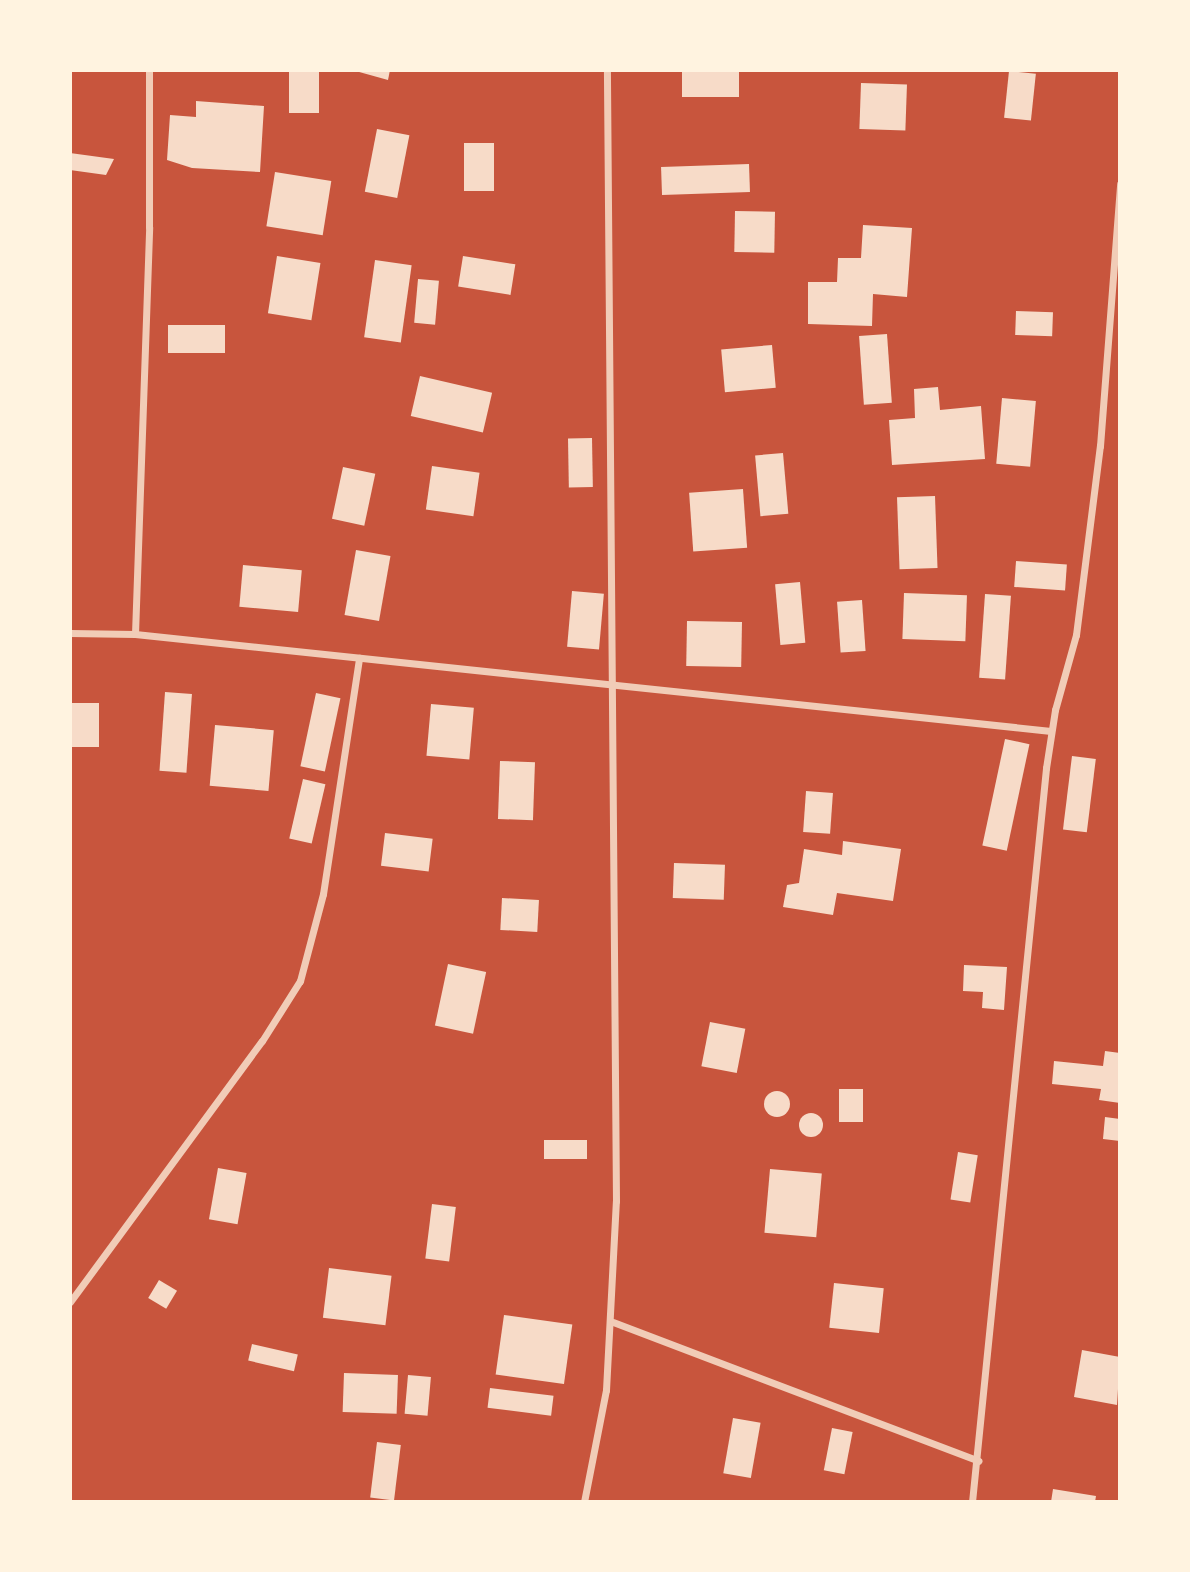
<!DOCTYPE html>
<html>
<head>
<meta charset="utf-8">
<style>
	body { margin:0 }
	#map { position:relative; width:1190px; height:1572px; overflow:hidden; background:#c8553d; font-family:Inter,sans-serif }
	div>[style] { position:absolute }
	.building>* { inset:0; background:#f7dbc8; transform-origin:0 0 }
	.round { border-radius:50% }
	.minor>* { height:7px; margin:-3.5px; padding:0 3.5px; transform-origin:3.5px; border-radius:3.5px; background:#f1ccb7 }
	span { translate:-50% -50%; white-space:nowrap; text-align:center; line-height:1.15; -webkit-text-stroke:5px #fff3e0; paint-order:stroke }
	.frame { position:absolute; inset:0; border:72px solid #fff3e0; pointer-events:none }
</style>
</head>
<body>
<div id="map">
	<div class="building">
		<i style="left:289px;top:70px;width:30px;height:43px"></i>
		<i style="clip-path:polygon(352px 70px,390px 70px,388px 80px)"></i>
		<i style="left:682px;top:70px;width:57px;height:27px"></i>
		<i style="left:1009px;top:71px;width:27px;height:47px;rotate:6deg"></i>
		<i style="left:861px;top:83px;width:46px;height:46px;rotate:2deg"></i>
		<i style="clip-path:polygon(196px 101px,264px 106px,260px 172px,192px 168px,167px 160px,170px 115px,196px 117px)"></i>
		<i style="left:377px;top:129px;width:33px;height:64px;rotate:11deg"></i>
		<i style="left:494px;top:143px;width:48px;height:30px;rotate:90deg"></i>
		<i style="clip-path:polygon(70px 153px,114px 159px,106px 175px,70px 170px)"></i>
		<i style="left:749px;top:164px;width:28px;height:88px;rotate:88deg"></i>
		<i style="left:275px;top:172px;width:57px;height:55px;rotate:9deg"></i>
		<i style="left:735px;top:211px;width:40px;height:41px;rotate:1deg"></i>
		<i style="clip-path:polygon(863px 225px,912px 228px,907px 297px,873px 294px,872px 326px,808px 324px,808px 282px,837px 282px,838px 258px,861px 258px)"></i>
		<i style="left:277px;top:256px;width:44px;height:58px;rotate:9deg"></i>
		<i style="left:463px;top:256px;width:53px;height:31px;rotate:9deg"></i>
		<i style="left:375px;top:260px;width:37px;height:78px;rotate:8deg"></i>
		<i style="left:418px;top:279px;width:21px;height:44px;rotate:5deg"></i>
		<i style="left:1016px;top:311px;width:37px;height:24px;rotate:2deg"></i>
		<i style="left:225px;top:325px;width:28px;height:57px;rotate:90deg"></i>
		<i style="left:887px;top:334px;width:69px;height:28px;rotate:86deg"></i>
		<i style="left:772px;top:345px;width:43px;height:51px;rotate:85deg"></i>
		<i style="left:420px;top:376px;width:74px;height:41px;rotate:13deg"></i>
		<i style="clip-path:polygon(938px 387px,940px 410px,981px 406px,985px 459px,892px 465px,889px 420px,915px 418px,914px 389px)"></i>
		<i style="left:1002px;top:398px;width:34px;height:66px;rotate:5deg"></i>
		<i style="left:592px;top:438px;width:49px;height:24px;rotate:89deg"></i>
		<i style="left:783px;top:453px;width:61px;height:28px;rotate:85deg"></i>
		<i style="left:432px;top:466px;width:48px;height:44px;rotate:8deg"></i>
		<i style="left:343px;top:467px;width:33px;height:53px;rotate:12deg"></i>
		<i style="left:743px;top:489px;width:59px;height:54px;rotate:86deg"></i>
		<i style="left:935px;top:496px;width:72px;height:38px;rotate:88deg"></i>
		<i style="left:356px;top:550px;width:35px;height:66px;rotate:10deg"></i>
		<i style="left:1016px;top:561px;width:51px;height:26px;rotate:4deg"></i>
		<i style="left:243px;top:565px;width:59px;height:42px;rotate:5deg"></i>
		<i style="left:800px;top:582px;width:61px;height:25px;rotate:85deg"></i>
		<i style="left:572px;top:591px;width:32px;height:56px;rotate:5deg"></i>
		<i style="left:904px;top:593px;width:63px;height:46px;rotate:2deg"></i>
		<i style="left:985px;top:594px;width:26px;height:84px;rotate:4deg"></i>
		<i style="left:862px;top:600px;width:51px;height:25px;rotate:86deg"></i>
		<i style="left:687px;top:621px;width:55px;height:45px;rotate:1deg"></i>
		<i style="left:165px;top:692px;width:27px;height:79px;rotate:4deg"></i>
		<i style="left:316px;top:693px;width:25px;height:75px;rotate:12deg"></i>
		<i style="left:70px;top:703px;width:29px;height:44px"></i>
		<i style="left:431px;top:704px;width:43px;height:52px;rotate:5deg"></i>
		<i style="left:215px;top:725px;width:59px;height:61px;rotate:5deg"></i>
		<i style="left:1005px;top:739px;width:25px;height:109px;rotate:12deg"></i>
		<i style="left:1072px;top:756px;width:24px;height:74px;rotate:7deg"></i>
		<i style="left:500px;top:761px;width:35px;height:58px;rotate:2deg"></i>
		<i style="left:303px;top:779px;width:23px;height:61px;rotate:13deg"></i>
		<i style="left:806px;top:791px;width:27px;height:41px;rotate:4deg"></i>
		<i style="left:385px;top:833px;width:48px;height:33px;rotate:7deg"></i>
		<i style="clip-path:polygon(843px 841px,901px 849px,893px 901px,837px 893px,833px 915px,783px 907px,787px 885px,799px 883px,804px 849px,842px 855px)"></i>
		<i style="left:674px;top:863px;width:51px;height:35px;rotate:2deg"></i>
		<i style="left:502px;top:898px;width:37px;height:32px;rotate:3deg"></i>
		<i style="left:448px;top:964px;width:39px;height:63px;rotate:12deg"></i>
		<i style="clip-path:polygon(964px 965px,1007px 967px,1004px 1010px,982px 1008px,983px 992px,963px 991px)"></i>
		<i style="left:710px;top:1022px;width:36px;height:45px;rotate:11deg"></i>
		<i style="clip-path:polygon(1105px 1051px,1120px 1053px,1120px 1103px,1099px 1100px,1101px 1089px,1052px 1084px,1054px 1061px,1103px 1066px)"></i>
		<i style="left:839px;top:1089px;width:24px;height:33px"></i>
		<i class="round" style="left:764px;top:1091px;width:26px;height:26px"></i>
		<i class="round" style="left:799px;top:1113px;width:24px;height:24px"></i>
		<i style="clip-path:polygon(1105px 1117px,1120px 1119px,1120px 1141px,1103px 1139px)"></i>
		<i style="left:544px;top:1140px;width:43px;height:19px"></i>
		<i style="left:958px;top:1152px;width:20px;height:48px;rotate:9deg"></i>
		<i style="left:218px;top:1168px;width:29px;height:52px;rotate:10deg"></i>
		<i style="left:770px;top:1169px;width:52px;height:64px;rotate:5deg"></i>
		<i style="left:432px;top:1204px;width:24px;height:55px;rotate:7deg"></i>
		<i style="left:329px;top:1268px;width:63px;height:50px;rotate:7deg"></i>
		<i style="left:159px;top:1280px;width:21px;height:21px;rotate:31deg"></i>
		<i style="left:834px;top:1283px;width:50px;height:45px;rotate:6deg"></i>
		<i style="left:504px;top:1315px;width:69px;height:60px;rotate:8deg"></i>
		<i style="left:252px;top:1344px;width:47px;height:17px;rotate:13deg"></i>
		<i style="clip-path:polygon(1082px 1350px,1120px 1357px,1117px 1405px,1074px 1397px)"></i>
		<i style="left:344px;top:1373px;width:54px;height:39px;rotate:2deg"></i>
		<i style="left:408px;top:1375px;width:23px;height:39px;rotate:5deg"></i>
		<i style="left:490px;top:1388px;width:64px;height:20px;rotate:7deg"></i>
		<i style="left:733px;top:1418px;width:28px;height:56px;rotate:10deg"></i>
		<i style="left:832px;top:1428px;width:21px;height:43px;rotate:11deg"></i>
		<i style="left:377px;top:1442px;width:24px;height:56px;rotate:7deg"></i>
		<i style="clip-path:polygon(1053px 1489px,1096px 1496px,1095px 1502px,1051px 1502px)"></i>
	</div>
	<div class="minor">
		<i style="left:70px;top:633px;width:65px;rotate:0.9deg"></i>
		<i style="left:135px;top:634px;width:921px;rotate:6.04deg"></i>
		<i style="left:135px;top:634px;width:407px;rotate:-88deg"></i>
		<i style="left:149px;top:227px;width:157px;rotate:-90deg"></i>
		<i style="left:70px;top:1302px;width:324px;rotate:-53.7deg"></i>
		<i style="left:262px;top:1041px;width:71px;rotate:-57.7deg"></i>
		<i style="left:300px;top:981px;width:90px;rotate:-75.2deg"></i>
		<i style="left:323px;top:894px;width:239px;rotate:-81.3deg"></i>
		<i style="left:613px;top:1322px;width:391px;rotate:20.8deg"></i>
		<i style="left:584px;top:1502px;width:114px;rotate:-78.9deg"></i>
		<i style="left:606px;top:1390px;width:189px;rotate:-87deg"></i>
		<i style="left:616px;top:1201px;width:1131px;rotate:-90.46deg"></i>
		<i style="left:972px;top:1502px;width:738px;rotate:-84.24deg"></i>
		<i style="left:1046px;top:768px;width:59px;rotate:-81.2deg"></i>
		<i style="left:1055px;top:710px;width:78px;rotate:-74.4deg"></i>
		<i style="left:1076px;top:635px;width:191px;rotate:-82.8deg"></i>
		<i style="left:1100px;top:446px;width:263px;rotate:-85.6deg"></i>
	</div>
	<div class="frame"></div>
</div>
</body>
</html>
